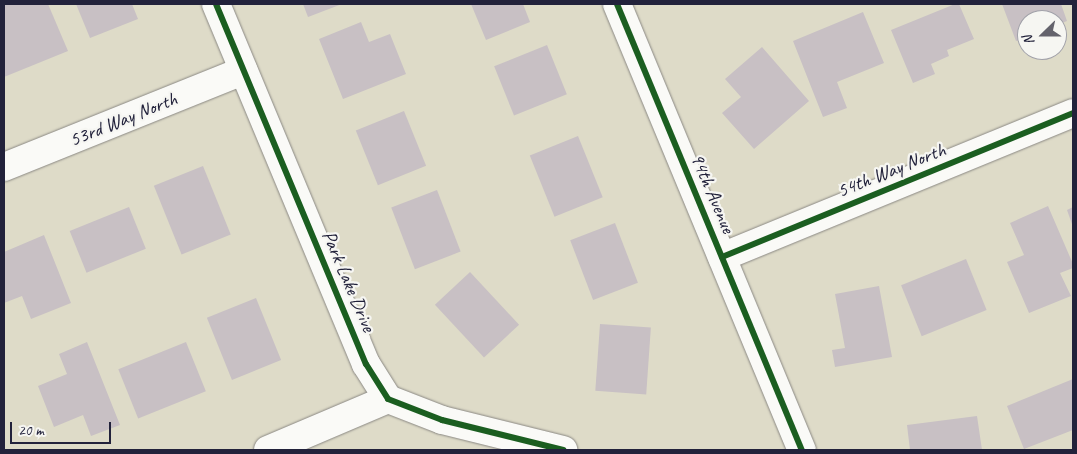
<!DOCTYPE html>
<html>
<head>
<meta charset="utf-8">
<style>
	body { margin:0 }
	#map { position:relative; width:1077px; height:454px; overflow:hidden; background:#dedbc8; font-family:Caveat,sans-serif }
	div>[style] { position:absolute }
	.building>* { inset:0; background:#c8c0c4; transform-origin:0 0 }
	.roads { filter:drop-shadow(0 0 1px #8a8883) drop-shadow(0 0 1px #8a8883) }
	.minor>* { height:28px; margin:-14px; padding:0 14px; transform-origin:14px; border-radius:14px; background:#fafaf7 }
	.cycleway>* { height:6px; margin:-3px; padding:0 3px; transform-origin:3px; border-radius:3px; background:#1b5e20 }
	span { translate:-50% -50%; white-space:nowrap; text-align:center; line-height:1.15; -webkit-text-stroke:4.5px #f6f6f2; paint-order:stroke }
	.street-label { font-size:20px; color:#22223b }
	.frame { position:absolute; inset:0; border:5px solid #22223b; pointer-events:none }
	.north { position:absolute; left:1017px; top:10px; width:50px; height:50px; box-sizing:border-box; background:#f6f6f2; border:1px solid #a1a1a9; border-radius:50%; rotate:248deg; font-size:14px; font-weight:700; line-height:20px; text-align:center; color:#22223b }
	.north::after { content:''; display:block; margin:auto; width:18px; height:22px; background:#64636c; clip-path:polygon(50% 0,100% 100%,50% 72%,0 100%) }
	.scale { position:absolute; left:10px; top:422px; width:101px; height:22px; box-sizing:border-box; border:2px solid #22223b; border-top:0; padding-left:6px; font-size:15px; line-height:18px; white-space:nowrap; color:#22223b; -webkit-text-stroke:4px #f6f6f2; paint-order:stroke }
</style>
</head>
<body>
<div id="map">
	<div class="building">
		<i style="clip-path:polygon(4px 4px,48px 4px,68px 51px,4px 77px)"></i>
		<i style="clip-path:polygon(76px 4px,132px 4px,138px 19px,90px 38px)"></i>
		<i style="clip-path:polygon(303px 4px,342px 4px,308px 17px)"></i>
		<i style="clip-path:polygon(471px 4px,523px 4px,530px 22px,486px 40px)"></i>
		<i style="clip-path:polygon(955px 4px,959px 4px,974px 39px,947px 50px,949px 56px,931px 64px,935px 74px,913px 83px,891px 30px)"></i>
		<i style="clip-path:polygon(1002px 4px,1061px 4px,1067px 21px,1057px 25px,1057px 20px,1027px 20px,1027px 37px,1016px 41px)"></i>
		<i style="clip-path:polygon(863px 12px,884px 63px,837px 82px,847px 108px,823px 117px,793px 41px)"></i>
		<i style="clip-path:polygon(361px 22px,369px 42px,390px 34px,406px 74px,343px 99px,319px 39px)"></i>
		<i style="left:547px;top:45px;width:53px;height:57px;rotate:68deg"></i>
		<i style="clip-path:polygon(762px 47px,809px 101px,754px 149px,722px 113px,741px 97px,725px 79px)"></i>
		<i style="left:404px;top:111px;width:59px;height:52px;rotate:68deg"></i>
		<i style="left:578px;top:136px;width:66px;height:52px;rotate:68deg"></i>
		<i style="left:203px;top:166px;width:74px;height:53px;rotate:68deg"></i>
		<i style="left:437px;top:190px;width:66px;height:49px;rotate:69deg"></i>
		<i style="clip-path:polygon(1048px 206px,1073px 264px,1073px 268px,1060px 273px,1071px 296px,1029px 313px,1007px 262px,1024px 255px,1010px 223px)"></i>
		<i style="left:129px;top:207px;width:45px;height:64px;rotate:68deg"></i>
		<i style="clip-path:polygon(1073px 207px,1073px 227px,1067px 210px)"></i>
		<i style="left:615px;top:223px;width:64px;height:48px;rotate:69deg"></i>
		<i style="clip-path:polygon(44px 235px,71px 303px,31px 319px,22px 296px,4px 303px,4px 252px)"></i>
		<i style="left:966px;top:259px;width:55px;height:70px;rotate:68deg"></i>
		<i style="left:470px;top:272px;width:72px;height:48px;rotate:47deg"></i>
		<i style="clip-path:polygon(879px 286px,892px 357px,835px 367px,832px 350px,845px 348px,835px 294px)"></i>
		<i style="left:256px;top:298px;width:67px;height:53px;rotate:68deg"></i>
		<i style="left:600px;top:324px;width:51px;height:67px;rotate:4deg"></i>
		<i style="clip-path:polygon(87px 342px,120px 425px,91px 436px,83px 415px,54px 427px,38px 386px,67px 374px,59px 354px)"></i>
		<i style="left:186px;top:342px;width:53px;height:73px;rotate:68deg"></i>
		<i style="clip-path:polygon(1073px 379px,1073px 430px,1024px 449px,1007px 406px)"></i>
		<i style="clip-path:polygon(977px 416px,982px 450px,910px 450px,907px 425px)"></i>
	</div>
	<div class="roads">
		<div class="minor">
			<i style="left:216px;top:4px;width:390px;rotate:67.4deg"></i>
			<i style="left:366px;top:364px;width:41px;rotate:57.8deg"></i>
			<i style="left:388px;top:399px;width:58px;rotate:21.3deg"></i>
			<i style="left:442px;top:420px;width:125px;rotate:13.9deg"></i>
			<i style="left:617px;top:4px;width:483px;rotate:67.5deg"></i>
			<i style="left:4px;top:167px;width:258px;rotate:-21.9deg"></i>
			<i style="left:722px;top:257px;width:379px;rotate:-22.3deg"></i>
			<i style="left:268px;top:450px;width:130px;rotate:-23deg"></i>
		</div>
	</div>
	<div class="cycleway">
		<i style="left:216px;top:4px;width:390px;rotate:67.4deg"></i>
		<i style="left:366px;top:364px;width:41px;rotate:57.8deg"></i>
		<i style="left:388px;top:399px;width:58px;rotate:21.3deg"></i>
		<i style="left:442px;top:420px;width:125px;rotate:13.9deg"></i>
		<i style="left:617px;top:4px;width:483px;rotate:67.5deg"></i>
		<i style="left:722px;top:257px;width:379px;rotate:-22.3deg"></i>
	</div>
	<div class="street-label">
		<span style="left:123px;top:119px;rotate:-22deg">53rd Way North</span>
		<span style="left:891px;top:170px;rotate:-22deg">54th Way North</span>
		<span style="left:713px;top:193px;rotate:67deg">94th Avenue</span>
		<span style="left:349px;top:281px;rotate:67deg">Park Lake Drive</span>
	</div>
	<div class="frame"></div>
	<div class="north">N</div>
	<div class="scale">20 m</div>
</div>
</body>
</html>
